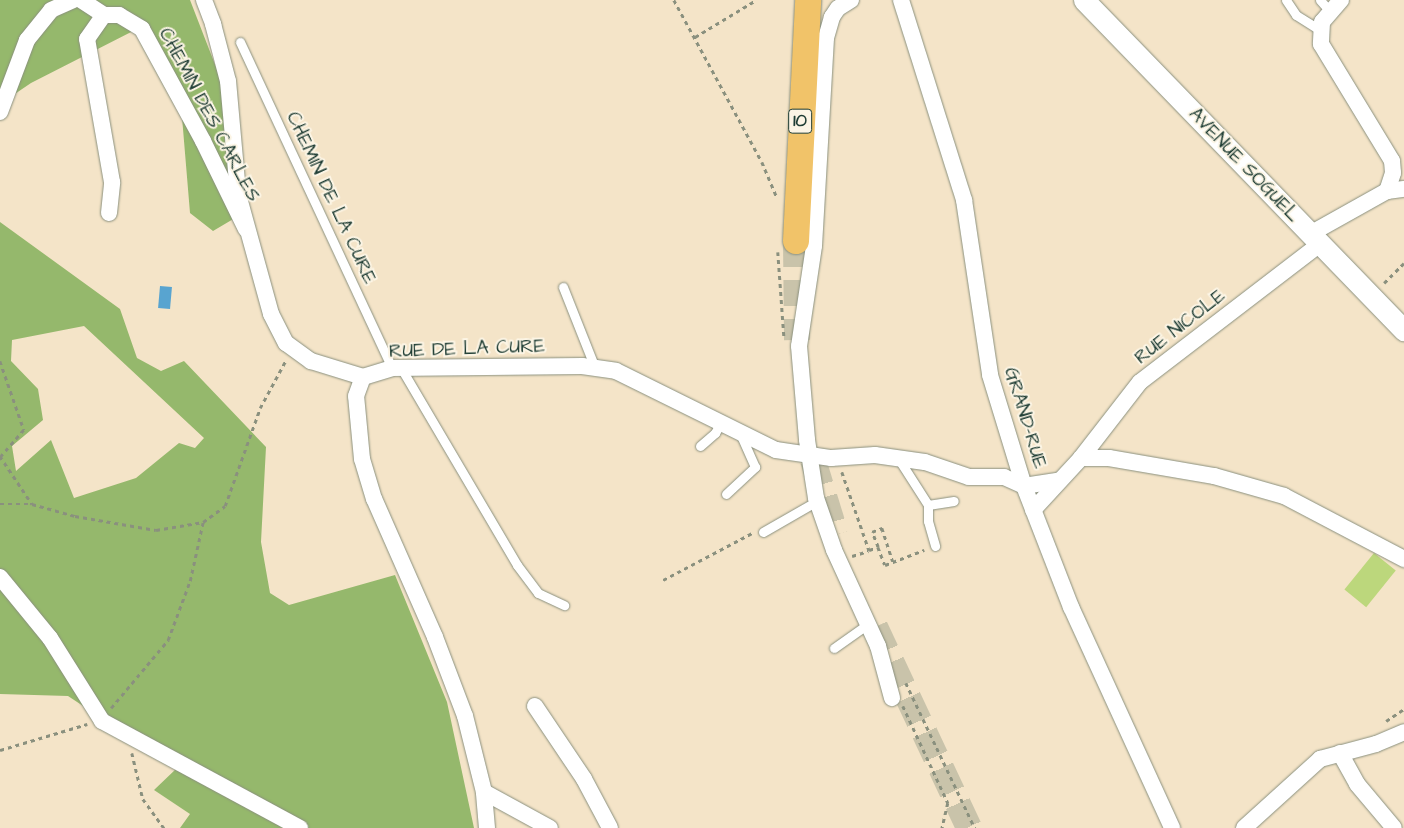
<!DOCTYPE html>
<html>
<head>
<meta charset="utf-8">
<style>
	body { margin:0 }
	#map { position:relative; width:1404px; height:828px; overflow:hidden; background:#f4e4c8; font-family:"Architects Daughter",sans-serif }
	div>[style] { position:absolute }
	.green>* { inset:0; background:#bcd77c; transform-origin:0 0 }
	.forest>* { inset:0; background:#95b86c }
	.water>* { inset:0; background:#58a4d0; transform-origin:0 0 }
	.primary-tunnel>* { height:26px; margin-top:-13px; transform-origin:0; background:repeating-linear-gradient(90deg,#c9c3aa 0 26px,transparent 0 39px) }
	.path>* { height:2.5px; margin-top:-1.25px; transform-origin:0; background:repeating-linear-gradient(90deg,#8a907e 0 4px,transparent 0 8px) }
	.roads { filter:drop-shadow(0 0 1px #8a907e) drop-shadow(0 0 1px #8a907e) }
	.service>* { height:9px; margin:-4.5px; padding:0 4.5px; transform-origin:4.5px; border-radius:4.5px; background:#fff }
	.minor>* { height:16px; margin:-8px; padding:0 8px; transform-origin:8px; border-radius:8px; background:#fff }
	.tertiary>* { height:21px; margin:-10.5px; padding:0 10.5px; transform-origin:10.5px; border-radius:10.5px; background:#fff }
	.primary>* { height:26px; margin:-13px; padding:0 13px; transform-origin:13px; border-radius:13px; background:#f1c369 }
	span { translate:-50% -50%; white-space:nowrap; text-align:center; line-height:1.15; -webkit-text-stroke:4px #fcf5e5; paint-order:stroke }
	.shield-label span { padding:1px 4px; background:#fcf5e5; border:1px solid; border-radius:4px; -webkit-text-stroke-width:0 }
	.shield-label { font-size:18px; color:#1f3d34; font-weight:700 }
	.street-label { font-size:19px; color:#1f3d34 }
</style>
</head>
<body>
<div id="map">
	<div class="green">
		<i style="left:1374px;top:553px;width:28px;height:47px;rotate:39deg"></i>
	</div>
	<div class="forest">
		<i style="clip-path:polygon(0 0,190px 0,221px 80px,235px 218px,213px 231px,190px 213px,181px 105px,137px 29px,31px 83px,0 104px)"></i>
		<i style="clip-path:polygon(evenodd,0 222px,120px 309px,137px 358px,161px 371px,184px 361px,266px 447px,261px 542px,270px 593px,289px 605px,395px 575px,447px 702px,474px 828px,180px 828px,190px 814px,154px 790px,177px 768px,68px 696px,0 694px,0 222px,84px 326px,204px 438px,195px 448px,179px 443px,136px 478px,74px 498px,51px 440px,16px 471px,12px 446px,43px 420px,38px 389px,11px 361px,12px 340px,84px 326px)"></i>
	</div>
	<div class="water">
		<i style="left:160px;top:286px;width:12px;height:22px;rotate:5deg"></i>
	</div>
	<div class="primary-tunnel">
		<i style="left:796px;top:241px;width:99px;rotate:89.4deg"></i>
		<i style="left:813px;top:460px;width:78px;rotate:73deg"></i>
		<i style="left:875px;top:627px;width:222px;rotate:64.9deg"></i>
	</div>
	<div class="path">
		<i style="left:674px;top:0;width:184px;rotate:61.5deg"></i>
		<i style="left:762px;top:162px;width:38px;rotate:67deg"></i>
		<i style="left:695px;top:37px;width:71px;rotate:-31.2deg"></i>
		<i style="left:778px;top:252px;width:84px;rotate:85.9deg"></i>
		<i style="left:1384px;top:283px;width:28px;rotate:-45deg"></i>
		<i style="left:0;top:361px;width:73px;rotate:70.8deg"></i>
		<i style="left:24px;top:430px;width:35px;rotate:131deg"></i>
		<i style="left:0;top:456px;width:58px;rotate:56.3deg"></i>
		<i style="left:32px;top:504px;width:45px;rotate:15.6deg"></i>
		<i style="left:75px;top:516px;width:82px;rotate:9.8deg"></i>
		<i style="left:156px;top:530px;width:48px;rotate:-9.7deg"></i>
		<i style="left:203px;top:522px;width:27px;rotate:-36deg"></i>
		<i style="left:225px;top:506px;width:104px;rotate:-70.3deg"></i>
		<i style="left:260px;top:408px;width:55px;rotate:-61.6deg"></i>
		<i style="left:842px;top:472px;width:83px;rotate:70.9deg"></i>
		<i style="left:869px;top:550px;width:9px;rotate:-18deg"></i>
		<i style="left:878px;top:547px;width:19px;rotate:69deg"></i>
		<i style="left:885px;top:565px;width:42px;rotate:-21deg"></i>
		<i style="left:0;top:504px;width:32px"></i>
		<i style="left:878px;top:547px;width:16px;rotate:-112deg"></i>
		<i style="left:872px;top:532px;width:11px;rotate:-22deg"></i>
		<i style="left:882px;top:528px;width:35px;rotate:72deg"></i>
		<i style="left:852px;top:556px;width:17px;rotate:-17deg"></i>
		<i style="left:663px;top:580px;width:101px;rotate:-27.8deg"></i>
		<i style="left:906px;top:683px;width:161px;rotate:64.6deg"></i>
		<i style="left:903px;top:706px;width:107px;rotate:65.1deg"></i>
		<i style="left:948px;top:803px;width:26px;rotate:103deg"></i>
		<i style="left:111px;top:708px;width:89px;rotate:-50deg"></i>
		<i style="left:168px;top:640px;width:63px;rotate:-69.6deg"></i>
		<i style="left:190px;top:581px;width:60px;rotate:-77.6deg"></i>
		<i style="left:1386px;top:721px;width:22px;rotate:-34deg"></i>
		<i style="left:0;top:750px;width:91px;rotate:-16.6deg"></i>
		<i style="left:132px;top:753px;width:47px;rotate:76.6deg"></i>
		<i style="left:143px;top:799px;width:36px;rotate:54deg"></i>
	</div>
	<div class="roads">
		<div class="service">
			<i style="left:1286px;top:0;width:18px;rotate:56deg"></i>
			<i style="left:1296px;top:15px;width:28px;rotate:32deg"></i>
			<i style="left:1320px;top:0;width:13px;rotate:48deg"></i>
			<i style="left:240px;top:42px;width:360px;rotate:65deg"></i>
			<i style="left:563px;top:287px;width:87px;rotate:68.4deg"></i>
			<i style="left:401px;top:368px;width:229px;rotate:59.5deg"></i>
			<i style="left:517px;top:565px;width:35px;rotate:53deg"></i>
			<i style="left:538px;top:593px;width:29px;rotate:25deg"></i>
			<i style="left:700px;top:446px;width:20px;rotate:-41deg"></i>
			<i style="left:715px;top:433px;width:13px;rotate:-61deg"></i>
			<i style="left:898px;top:458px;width:56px;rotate:57.4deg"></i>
			<i style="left:928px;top:505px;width:16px;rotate:90deg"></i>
			<i style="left:928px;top:521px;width:26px;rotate:74deg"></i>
			<i style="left:726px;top:494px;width:40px;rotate:-43deg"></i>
			<i style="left:755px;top:467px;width:37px;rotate:-114deg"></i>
			<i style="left:928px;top:505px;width:26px;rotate:-9deg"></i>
			<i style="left:763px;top:532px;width:62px;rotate:-29.9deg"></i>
			<i style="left:834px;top:648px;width:42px;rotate:-35.2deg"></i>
		</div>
		<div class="minor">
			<i style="left:81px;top:0;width:27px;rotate:33deg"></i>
			<i style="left:204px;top:0;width:26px;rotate:69deg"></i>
			<i style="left:213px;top:24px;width:59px;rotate:75.3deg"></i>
			<i style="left:228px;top:81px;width:113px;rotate:84.9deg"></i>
			<i style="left:238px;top:194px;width:124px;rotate:74.6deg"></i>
			<i style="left:271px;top:314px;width:33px;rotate:63deg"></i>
			<i style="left:286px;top:343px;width:31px;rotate:36deg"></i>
			<i style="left:311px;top:361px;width:54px;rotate:17.1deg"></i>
			<i style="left:851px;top:0;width:15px;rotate:148deg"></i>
			<i style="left:838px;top:8px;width:11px;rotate:124deg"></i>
			<i style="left:832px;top:17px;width:22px;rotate:106deg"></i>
			<i style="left:826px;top:38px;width:208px;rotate:93.3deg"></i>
			<i style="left:814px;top:246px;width:101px;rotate:98.5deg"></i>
			<i style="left:799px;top:346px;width:94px;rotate:85.1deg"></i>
			<i style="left:807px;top:440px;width:59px;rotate:81.2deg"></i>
			<i style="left:816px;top:498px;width:55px;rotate:70.9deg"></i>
			<i style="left:834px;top:550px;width:106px;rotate:65.4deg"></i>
			<i style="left:878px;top:646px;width:54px;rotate:74.9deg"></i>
			<i style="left:901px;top:0;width:210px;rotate:72.5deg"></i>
			<i style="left:964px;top:200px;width:177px;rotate:81.5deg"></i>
			<i style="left:990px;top:375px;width:116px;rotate:73deg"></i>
			<i style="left:1024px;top:486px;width:130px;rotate:68.8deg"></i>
			<i style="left:1071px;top:607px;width:243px;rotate:65.4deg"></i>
			<i style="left:1341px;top:0;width:29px;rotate:131deg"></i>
			<i style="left:1322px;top:22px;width:22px;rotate:93deg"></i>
			<i style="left:1321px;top:44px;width:137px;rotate:58.7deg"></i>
			<i style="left:1392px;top:161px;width:12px;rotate:85deg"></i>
			<i style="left:1393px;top:173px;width:19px;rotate:108deg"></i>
			<i style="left:0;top:112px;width:77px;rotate:-69.4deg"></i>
			<i style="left:27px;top:40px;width:38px;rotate:-51deg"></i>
			<i style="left:51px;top:10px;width:24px;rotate:-24deg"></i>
			<i style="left:109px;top:213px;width:31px;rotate:-84deg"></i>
			<i style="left:112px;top:182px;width:145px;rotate:-99.9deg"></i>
			<i style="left:87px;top:39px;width:29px;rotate:-55deg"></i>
			<i style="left:104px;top:15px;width:15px"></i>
			<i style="left:119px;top:15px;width:27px;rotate:31deg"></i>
			<i style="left:142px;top:29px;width:128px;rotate:61.4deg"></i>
			<i style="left:203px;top:141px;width:98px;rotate:64deg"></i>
			<i style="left:1310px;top:234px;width:88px;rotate:-29.2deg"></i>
			<i style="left:1387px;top:191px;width:17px;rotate:-7deg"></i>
			<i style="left:1081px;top:458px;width:96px;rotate:-52.2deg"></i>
			<i style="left:1140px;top:382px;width:227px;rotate:-37.5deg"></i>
			<i style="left:1033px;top:510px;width:71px;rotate:-47.3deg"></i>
			<i style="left:1081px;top:458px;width:28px"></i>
			<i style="left:1109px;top:458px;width:107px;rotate:9.7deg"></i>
			<i style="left:1214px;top:476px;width:73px;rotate:15.9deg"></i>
			<i style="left:1284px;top:496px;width:136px;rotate:27.7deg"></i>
			<i style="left:0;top:577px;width:79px;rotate:50.7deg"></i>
			<i style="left:50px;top:638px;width:98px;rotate:57.9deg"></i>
			<i style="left:102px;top:721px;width:225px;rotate:28.4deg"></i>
			<i style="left:535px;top:706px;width:88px;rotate:56.1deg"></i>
			<i style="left:584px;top:779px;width:55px;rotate:62deg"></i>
			<i style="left:1340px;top:753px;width:35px;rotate:61deg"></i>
			<i style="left:1357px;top:784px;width:57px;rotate:49.9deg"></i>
			<i style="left:484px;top:792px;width:75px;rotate:28.6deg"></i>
			<i style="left:487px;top:828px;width:36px;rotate:-95deg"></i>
			<i style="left:484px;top:792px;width:78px;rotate:-104deg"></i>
			<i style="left:465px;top:716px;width:85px;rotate:-110.8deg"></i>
			<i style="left:435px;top:637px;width:151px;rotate:-113.8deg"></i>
			<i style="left:374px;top:499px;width:42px;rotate:-106.7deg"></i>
			<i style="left:362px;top:459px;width:63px;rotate:-95.4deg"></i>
			<i style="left:356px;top:396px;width:20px;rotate:-70deg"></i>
			<i style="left:363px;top:377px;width:30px;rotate:-17deg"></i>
			<i style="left:392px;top:368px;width:190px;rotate:-0.6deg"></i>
			<i style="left:582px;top:366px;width:34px;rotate:8deg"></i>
			<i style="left:616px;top:371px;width:178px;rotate:26.3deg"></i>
			<i style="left:776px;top:450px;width:56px;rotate:8.3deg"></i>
			<i style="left:831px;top:458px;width:44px;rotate:-3.9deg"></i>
			<i style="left:875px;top:455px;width:50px;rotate:8deg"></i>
			<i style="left:925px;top:462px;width:46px;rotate:18.8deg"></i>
			<i style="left:969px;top:477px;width:35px"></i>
			<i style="left:1004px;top:477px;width:22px;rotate:24deg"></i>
			<i style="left:1024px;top:486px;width:33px;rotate:-9deg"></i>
			<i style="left:1244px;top:828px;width:103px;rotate:-42.2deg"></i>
			<i style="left:1320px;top:759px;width:58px;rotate:-15deg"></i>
			<i style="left:1376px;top:744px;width:30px;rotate:-23deg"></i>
		</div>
		<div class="tertiary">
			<i style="left:1084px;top:0;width:460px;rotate:45.9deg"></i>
		</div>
		<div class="primary">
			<i style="left:796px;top:241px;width:241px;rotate:-87.1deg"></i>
		</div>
	</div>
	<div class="shield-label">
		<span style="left:800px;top:121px">10</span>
	</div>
	<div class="street-label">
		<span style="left:209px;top:115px;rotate:62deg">CHEMIN DES CARLES</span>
		<span style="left:1244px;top:165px;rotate:46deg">AVENUE SOGUEL</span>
		<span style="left:331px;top:198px;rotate:65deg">CHEMIN DE LA CURE</span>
		<span style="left:1180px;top:327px;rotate:-38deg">RUE NICOLE</span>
		<span style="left:467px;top:349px;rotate:-2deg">RUE DE LA CURE</span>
		<span style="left:1025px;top:418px;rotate:73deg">GRAND-RUE</span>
	</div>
</div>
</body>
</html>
